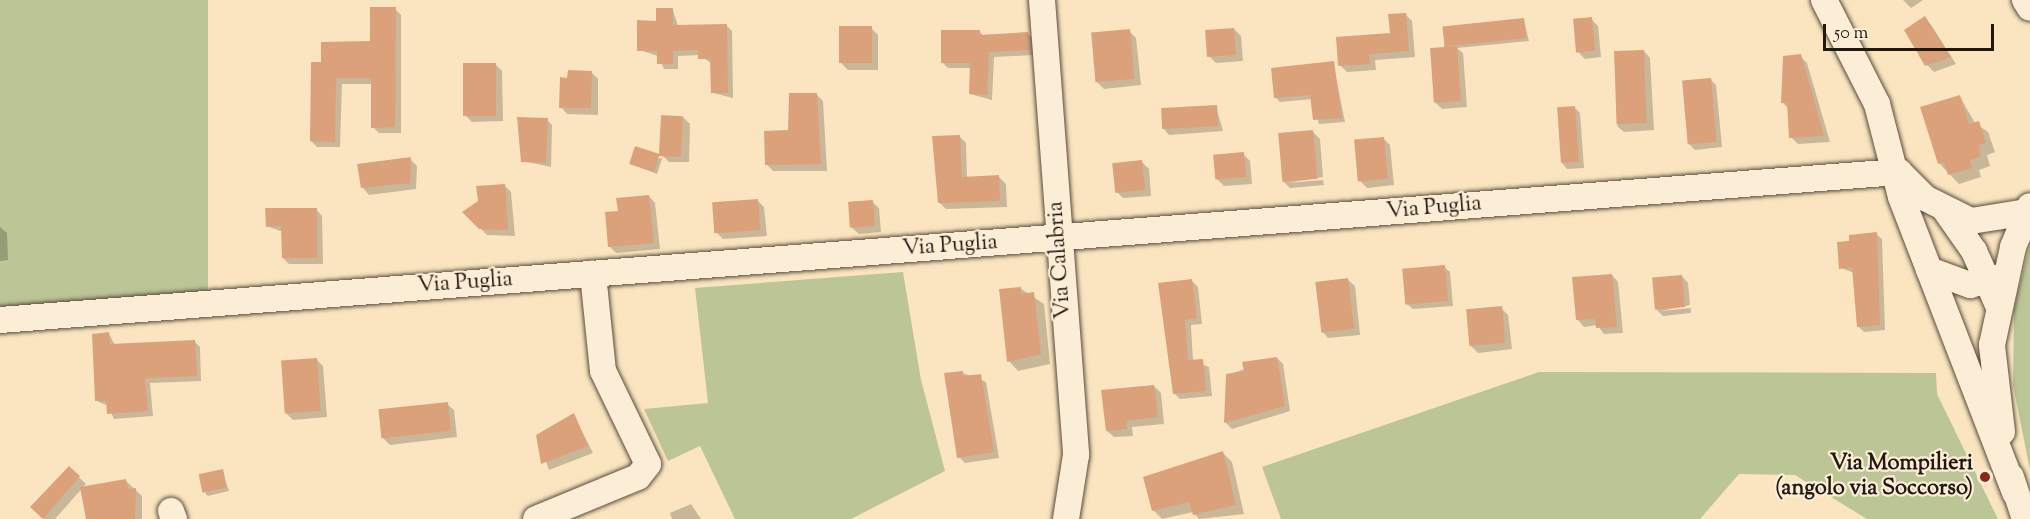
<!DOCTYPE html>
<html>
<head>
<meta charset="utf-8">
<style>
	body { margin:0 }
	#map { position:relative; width:2030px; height:519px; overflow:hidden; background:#fbe5c0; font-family:"Sorts Mill Goudy",serif }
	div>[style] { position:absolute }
	.green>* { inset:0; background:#bbc596; transform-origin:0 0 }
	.shadow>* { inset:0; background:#0003 }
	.building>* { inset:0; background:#dba17a; transform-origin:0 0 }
	.roads { filter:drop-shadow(0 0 2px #584c3c) drop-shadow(0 0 2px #584c3c) }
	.minor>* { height:26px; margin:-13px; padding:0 13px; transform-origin:13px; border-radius:13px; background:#fceed6 }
	.dots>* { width:16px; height:16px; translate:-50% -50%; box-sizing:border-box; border:3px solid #fceed6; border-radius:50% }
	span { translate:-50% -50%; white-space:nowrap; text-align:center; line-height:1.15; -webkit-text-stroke:4.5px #fceed6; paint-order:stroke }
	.street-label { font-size:22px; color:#211910 }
	.poi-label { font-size:22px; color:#211910; font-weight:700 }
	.right { translate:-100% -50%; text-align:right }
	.scale { position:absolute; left:1823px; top:24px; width:171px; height:27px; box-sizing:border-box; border:3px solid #211910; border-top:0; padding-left:8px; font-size:18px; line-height:21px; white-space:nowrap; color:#211910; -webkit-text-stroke:4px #fceed6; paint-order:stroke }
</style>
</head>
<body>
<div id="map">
	<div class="green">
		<i style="left:0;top:0;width:208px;height:306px"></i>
		<i style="clip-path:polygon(2030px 244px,2030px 470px,2013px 385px,2014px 308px)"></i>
		<i style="clip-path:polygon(903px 272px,921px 380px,945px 471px,851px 519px,735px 519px,700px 446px,668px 461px,644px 409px,708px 403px,695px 288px)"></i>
		<i style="clip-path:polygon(1539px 372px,1936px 373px,1937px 394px,1998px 519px,1867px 519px,1795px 475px,1739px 474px,1700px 519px,1281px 519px,1262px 467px)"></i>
	</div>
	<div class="shadow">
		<i style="clip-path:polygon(1903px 0,1923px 0,1911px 8px)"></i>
		<i style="clip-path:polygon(395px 9px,401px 15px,401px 133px,379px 133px,373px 127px,372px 84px,342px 84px,340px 147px,317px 147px,311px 141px,323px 63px,372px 43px)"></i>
		<i style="clip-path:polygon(673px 10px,678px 26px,726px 25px,732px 31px,733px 98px,713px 93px,712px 64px,700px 55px,678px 56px,678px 69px,664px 69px,658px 56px,639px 50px)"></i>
		<i style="clip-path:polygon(1405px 14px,1412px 21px,1415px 57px,1375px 60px,1376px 70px,1347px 72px,1340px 65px,1391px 34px)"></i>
		<i style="clip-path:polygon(1925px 18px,1931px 25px,1956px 64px,1934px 72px,1927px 65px)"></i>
		<i style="clip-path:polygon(1591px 19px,1598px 26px,1601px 57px,1585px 59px,1578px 52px)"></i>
		<i style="clip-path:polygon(1524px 20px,1529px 41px,1457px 48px,1463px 53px,1467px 107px,1442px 109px,1436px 103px,1444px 46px)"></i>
		<i style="clip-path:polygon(871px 28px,878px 35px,878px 70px,848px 70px,841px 63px)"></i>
		<i style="clip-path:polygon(1234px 29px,1241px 36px,1243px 61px,1216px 63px,1209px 56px)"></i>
		<i style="clip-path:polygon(1129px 31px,1136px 38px,1141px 85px,1104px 89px,1097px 82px)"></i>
		<i style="clip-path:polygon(980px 32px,984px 36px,1028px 34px,1033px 39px,1034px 55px,994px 57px,992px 100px,970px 94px,972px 68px,948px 68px,943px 63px)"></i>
		<i style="clip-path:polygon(1644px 51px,1650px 58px,1654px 130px,1624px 132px,1617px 126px)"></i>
		<i style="clip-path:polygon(1800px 56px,1807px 63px,1830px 142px,1798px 144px,1791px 137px,1789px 109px,1783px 103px)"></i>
		<i style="clip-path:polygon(1333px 63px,1345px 122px,1319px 124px,1312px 99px,1280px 102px,1276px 98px)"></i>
		<i style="clip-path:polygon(495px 64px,502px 71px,503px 121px,472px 122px,465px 115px)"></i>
		<i style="clip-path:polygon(591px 72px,598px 79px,598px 115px,567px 114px,561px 107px,569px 79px)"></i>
		<i style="clip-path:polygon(1710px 79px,1716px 85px,1722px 147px,1695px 150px,1689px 144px)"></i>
		<i style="clip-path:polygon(816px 94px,823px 101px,827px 171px,773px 171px,766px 164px)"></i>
		<i style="clip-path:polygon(1960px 97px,1975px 123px,1988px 132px,1995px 152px,1987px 155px,1990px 166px,1979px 170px,1981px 177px,1959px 184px,1939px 163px)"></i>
		<i style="clip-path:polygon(1216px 106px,1223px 131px,1169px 135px,1164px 129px)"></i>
		<i style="clip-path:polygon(1574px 107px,1580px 113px,1584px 168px,1567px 169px,1562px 163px)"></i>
		<i style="clip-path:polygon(663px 117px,683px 117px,690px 124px,689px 162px,669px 162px,663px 156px,657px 174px,631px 164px,662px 158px)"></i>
		<i style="clip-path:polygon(518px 119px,547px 120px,552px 125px,551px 167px,523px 161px)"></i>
		<i style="clip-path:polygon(1313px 132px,1320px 139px,1323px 177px,1287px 183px,1323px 180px,1324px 185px,1290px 188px,1283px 181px)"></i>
		<i style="clip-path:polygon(959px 136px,966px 143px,967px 178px,999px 177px,1006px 184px,1007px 207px,946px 209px,939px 202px)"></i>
		<i style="clip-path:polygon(1383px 138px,1390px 145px,1394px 185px,1367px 188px,1360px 181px)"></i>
		<i style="clip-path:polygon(1243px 154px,1250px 161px,1252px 184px,1224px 186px,1217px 179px)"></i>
		<i style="clip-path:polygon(410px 159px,417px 166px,416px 189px,369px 195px,363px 188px)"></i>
		<i style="clip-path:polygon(1142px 162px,1149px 169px,1151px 196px,1123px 198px,1117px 192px)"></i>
		<i style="clip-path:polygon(504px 185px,511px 192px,515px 236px,487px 235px,464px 212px)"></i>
		<i style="clip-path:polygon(649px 196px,655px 203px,660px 249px,616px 253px,609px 246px,619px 212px)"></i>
		<i style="clip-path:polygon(757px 200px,764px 207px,767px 236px,723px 239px,716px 232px)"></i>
		<i style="clip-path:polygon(872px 202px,879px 208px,881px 232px,859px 234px,852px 228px)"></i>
		<i style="clip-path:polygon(316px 209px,322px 216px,323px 264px,289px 264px,283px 258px,283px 232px,267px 226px)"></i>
		<i style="clip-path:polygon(0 227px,7px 233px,8px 260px,0 261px)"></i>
		<i style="clip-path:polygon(1876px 234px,1882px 239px,1885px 330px,1864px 332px,1858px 326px,1854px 273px,1841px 268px,1851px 242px)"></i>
		<i style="clip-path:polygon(1444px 267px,1450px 272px,1453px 306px,1413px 309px,1407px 304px)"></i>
		<i style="clip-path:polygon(1612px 275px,1618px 282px,1623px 333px,1604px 334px,1597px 325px,1584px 327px,1578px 320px)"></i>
		<i style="clip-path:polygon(1682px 276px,1688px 283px,1690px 305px,1661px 311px,1691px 308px,1691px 313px,1663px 316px,1656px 309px)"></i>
		<i style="clip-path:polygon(1348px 280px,1355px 286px,1360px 335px,1328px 338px,1322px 331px)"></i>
		<i style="clip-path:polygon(1192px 281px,1198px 287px,1202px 324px,1191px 325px,1193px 361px,1209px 367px,1212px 396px,1180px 399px,1174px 393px,1160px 284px)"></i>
		<i style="clip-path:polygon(1020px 288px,1044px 304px,1050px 364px,1018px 371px,1009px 361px)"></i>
		<i style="clip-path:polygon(1501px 308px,1508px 315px,1512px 349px,1478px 353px,1471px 346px)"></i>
		<i style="clip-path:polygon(109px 334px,115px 345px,194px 341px,200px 347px,201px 381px,150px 383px,153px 416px,114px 419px,108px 406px,97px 401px)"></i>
		<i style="clip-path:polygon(1277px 358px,1283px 364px,1290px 411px,1232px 429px,1226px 423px,1227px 375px)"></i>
		<i style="clip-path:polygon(316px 359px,323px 366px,327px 417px,293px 420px,286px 413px)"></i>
		<i style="clip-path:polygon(963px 373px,986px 382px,999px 458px,965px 463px,959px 457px)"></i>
		<i style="clip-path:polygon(1154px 386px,1161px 393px,1164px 424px,1132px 427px,1133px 436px,1114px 437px,1107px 431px)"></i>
		<i style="clip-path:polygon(447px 404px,454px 410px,457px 437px,390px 445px,383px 438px)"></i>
		<i style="clip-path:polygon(574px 415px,593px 453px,549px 470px,537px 436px)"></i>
		<i style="clip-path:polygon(1223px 453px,1232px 462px,1244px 514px,1199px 519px,1193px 512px,1162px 519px,1153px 510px)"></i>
		<i style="clip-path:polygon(69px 468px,86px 484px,55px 519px,44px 519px,32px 507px)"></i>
		<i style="clip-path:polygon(222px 471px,229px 491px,208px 496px,205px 493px)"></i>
		<i style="clip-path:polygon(126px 481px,142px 496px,142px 519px,88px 519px)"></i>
		<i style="clip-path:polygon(691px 504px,701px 519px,672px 519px,670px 513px)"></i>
	</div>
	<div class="building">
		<i style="clip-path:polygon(370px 7px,396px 7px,395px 127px,371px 128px,371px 78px,336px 78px,335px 142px,310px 141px,311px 62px,321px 62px,321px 42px,370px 41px)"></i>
		<i style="clip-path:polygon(656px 8px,673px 8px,673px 25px,727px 24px,728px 93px,711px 93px,710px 59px,698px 59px,698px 50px,673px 51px,673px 64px,657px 64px,657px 51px,637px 51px,637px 20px,656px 21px)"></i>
		<i style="clip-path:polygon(1406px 13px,1409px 51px,1369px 54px,1370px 64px,1338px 66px,1336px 37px,1390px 33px,1388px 14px)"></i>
		<i style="clip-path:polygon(1925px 16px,1951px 57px,1925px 66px,1904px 30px)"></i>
		<i style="left:1592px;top:17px;width:34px;height:19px;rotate:85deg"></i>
		<i style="left:1524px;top:18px;width:20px;height:82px;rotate:84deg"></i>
		<i style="left:872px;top:26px;width:37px;height:33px;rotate:90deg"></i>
		<i style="left:1234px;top:28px;width:27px;height:29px;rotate:86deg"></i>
		<i style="left:1130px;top:29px;width:50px;height:39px;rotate:85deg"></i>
		<i style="clip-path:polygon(941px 30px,980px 30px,980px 35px,1028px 32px,1030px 50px,989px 52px,987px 95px,969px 94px,970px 63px,941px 63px)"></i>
		<i style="left:1457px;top:46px;width:55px;height:27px;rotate:86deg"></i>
		<i style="left:1644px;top:50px;width:73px;height:30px;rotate:88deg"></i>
		<i style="clip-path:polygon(1801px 54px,1824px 136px,1789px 138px,1787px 103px,1781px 103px,1783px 56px)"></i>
		<i style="clip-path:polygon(1334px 61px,1342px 118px,1313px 120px,1310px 95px,1274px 98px,1271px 68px)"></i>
		<i style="left:463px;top:63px;width:33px;height:53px"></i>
		<i style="clip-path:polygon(568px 70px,592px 71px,591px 108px,559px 108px,560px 77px,567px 78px)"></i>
		<i style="left:1711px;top:78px;width:64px;height:29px;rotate:85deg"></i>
		<i style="clip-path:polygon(789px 93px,817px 93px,821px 164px,765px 165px,764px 131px,788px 130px)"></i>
		<i style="clip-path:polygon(1960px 95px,1969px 124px,1979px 121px,1986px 143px,1978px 145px,1981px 156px,1970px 160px,1972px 168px,1948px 175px,1944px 162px,1938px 164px,1920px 107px)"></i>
		<i style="left:1217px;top:105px;width:21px;height:56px;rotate:87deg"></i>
		<i style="left:1575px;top:106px;width:56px;height:18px;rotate:86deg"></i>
		<i style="left:661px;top:115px;width:22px;height:41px;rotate:3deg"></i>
		<i style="clip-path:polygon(517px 117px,548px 118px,546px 163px,521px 162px)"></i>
		<i style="left:1313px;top:130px;width:49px;height:35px;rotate:85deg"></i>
		<i style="clip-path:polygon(960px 135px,962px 177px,999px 175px,1000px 201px,938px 203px,932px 136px)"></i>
		<i style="left:1384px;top:137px;width:42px;height:30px;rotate:85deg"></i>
		<i style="left:635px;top:146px;width:26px;height:19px;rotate:18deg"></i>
		<i style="left:1244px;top:152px;width:25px;height:31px;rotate:85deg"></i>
		<i style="clip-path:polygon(411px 157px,410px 183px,361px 188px,357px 164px)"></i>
		<i style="left:1142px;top:160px;width:30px;height:30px;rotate:84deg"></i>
		<i style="clip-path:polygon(505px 184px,508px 230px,479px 229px,462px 212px,478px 201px,476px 186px)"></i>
		<i style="clip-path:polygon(649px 195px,654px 243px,608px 247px,605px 212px,618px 211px,616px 198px)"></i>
		<i style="left:758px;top:199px;width:31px;height:46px;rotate:86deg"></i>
		<i style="left:873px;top:200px;width:26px;height:25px;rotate:86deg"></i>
		<i style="clip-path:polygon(265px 208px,317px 208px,317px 258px,282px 258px,281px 226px,266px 227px)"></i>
		<i style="clip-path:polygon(1877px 232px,1880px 325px,1857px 327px,1852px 267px,1839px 269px,1837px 242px,1849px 241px,1849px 235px)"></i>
		<i style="left:1445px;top:265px;width:36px;height:43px;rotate:85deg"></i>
		<i style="clip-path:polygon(1612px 274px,1617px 327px,1596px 328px,1595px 319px,1576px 320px,1572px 277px)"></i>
		<i style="left:1682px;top:275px;width:32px;height:30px;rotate:85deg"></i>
		<i style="left:1348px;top:278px;width:51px;height:33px;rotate:83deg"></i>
		<i style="clip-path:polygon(1192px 279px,1197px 318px,1185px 320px,1188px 360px,1203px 359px,1206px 391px,1173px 394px,1158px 283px)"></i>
		<i style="clip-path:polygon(1021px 287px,1021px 294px,1034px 292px,1041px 354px,1007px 362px,999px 289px)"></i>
		<i style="left:1502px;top:306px;width:37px;height:36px;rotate:85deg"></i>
		<i style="clip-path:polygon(109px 332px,110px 344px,195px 340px,197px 376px,145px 378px,148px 411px,107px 414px,106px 401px,95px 401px,92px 334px)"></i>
		<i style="clip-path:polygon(1277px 357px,1285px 406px,1224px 423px,1226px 374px,1244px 371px,1242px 362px)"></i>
		<i style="left:317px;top:358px;width:53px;height:36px;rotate:86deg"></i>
		<i style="clip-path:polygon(963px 371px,963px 376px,981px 374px,994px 452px,957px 458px,944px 373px)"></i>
		<i style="clip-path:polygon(1154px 385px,1158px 417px,1126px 421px,1127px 429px,1106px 431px,1101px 390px)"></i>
		<i style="left:448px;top:402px;width:29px;height:70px;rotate:84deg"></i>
		<i style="clip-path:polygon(574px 413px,588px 446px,541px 464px,536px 435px)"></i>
		<i style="clip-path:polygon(1223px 451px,1236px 505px,1193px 515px,1189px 502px,1152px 511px,1143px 477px)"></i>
		<i style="clip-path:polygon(69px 466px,80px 476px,43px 519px,30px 507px)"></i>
		<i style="left:223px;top:469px;width:19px;height:25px;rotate:78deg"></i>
		<i style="clip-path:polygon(126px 479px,128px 489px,136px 488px,135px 519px,86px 519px,80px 487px)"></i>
	</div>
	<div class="roads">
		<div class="minor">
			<i style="left:1042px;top:0;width:456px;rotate:85.7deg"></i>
			<i style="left:1076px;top:455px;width:65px;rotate:98.9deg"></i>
			<i style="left:1824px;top:0;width:117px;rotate:63deg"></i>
			<i style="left:1877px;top:104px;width:96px;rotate:75.5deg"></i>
			<i style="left:1901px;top:197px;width:317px;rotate:68.9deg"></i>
			<i style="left:2025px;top:0;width:9px;rotate:58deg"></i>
			<i style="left:1899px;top:172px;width:37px;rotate:45deg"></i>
			<i style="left:1925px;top:198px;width:51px;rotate:26.6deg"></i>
			<i style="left:1971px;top:221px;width:58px;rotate:-9deg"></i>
			<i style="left:1946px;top:211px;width:49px;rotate:55deg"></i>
			<i style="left:1974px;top:251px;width:59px;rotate:66deg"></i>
			<i style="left:1929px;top:270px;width:44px;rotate:20.1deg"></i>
			<i style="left:1970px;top:285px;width:34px;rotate:-15deg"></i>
			<i style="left:0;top:320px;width:1905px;rotate:-4.46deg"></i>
			<i style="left:2002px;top:432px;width:88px;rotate:-96.6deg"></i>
			<i style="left:1992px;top:345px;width:100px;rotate:-77.9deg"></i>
			<i style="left:2013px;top:247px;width:44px;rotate:-67.5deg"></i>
			<i style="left:2011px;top:477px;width:44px;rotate:71.6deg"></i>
			<i style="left:171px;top:511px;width:9px;rotate:69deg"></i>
			<i style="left:536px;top:519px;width:110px;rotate:-22.4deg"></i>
			<i style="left:638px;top:477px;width:16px;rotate:-52deg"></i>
			<i style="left:648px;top:464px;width:103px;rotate:-115.8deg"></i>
			<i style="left:603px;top:371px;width:98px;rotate:-95.9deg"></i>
		</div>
	</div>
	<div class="dots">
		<i style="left:1985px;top:477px;background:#8f2418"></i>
	</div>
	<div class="street-label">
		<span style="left:1434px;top:209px;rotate:-5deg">Via Puglia</span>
		<span style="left:950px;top:247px;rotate:-4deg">Via Puglia</span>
		<span style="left:1061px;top:260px;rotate:-94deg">Via Calabria</span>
		<span style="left:465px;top:284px;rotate:-4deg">Via Puglia</span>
	</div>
	<div class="poi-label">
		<span class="right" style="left:1973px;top:477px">Via Mompilieri<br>(angolo via Soccorso)</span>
	</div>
	<div class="scale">50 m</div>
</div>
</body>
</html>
